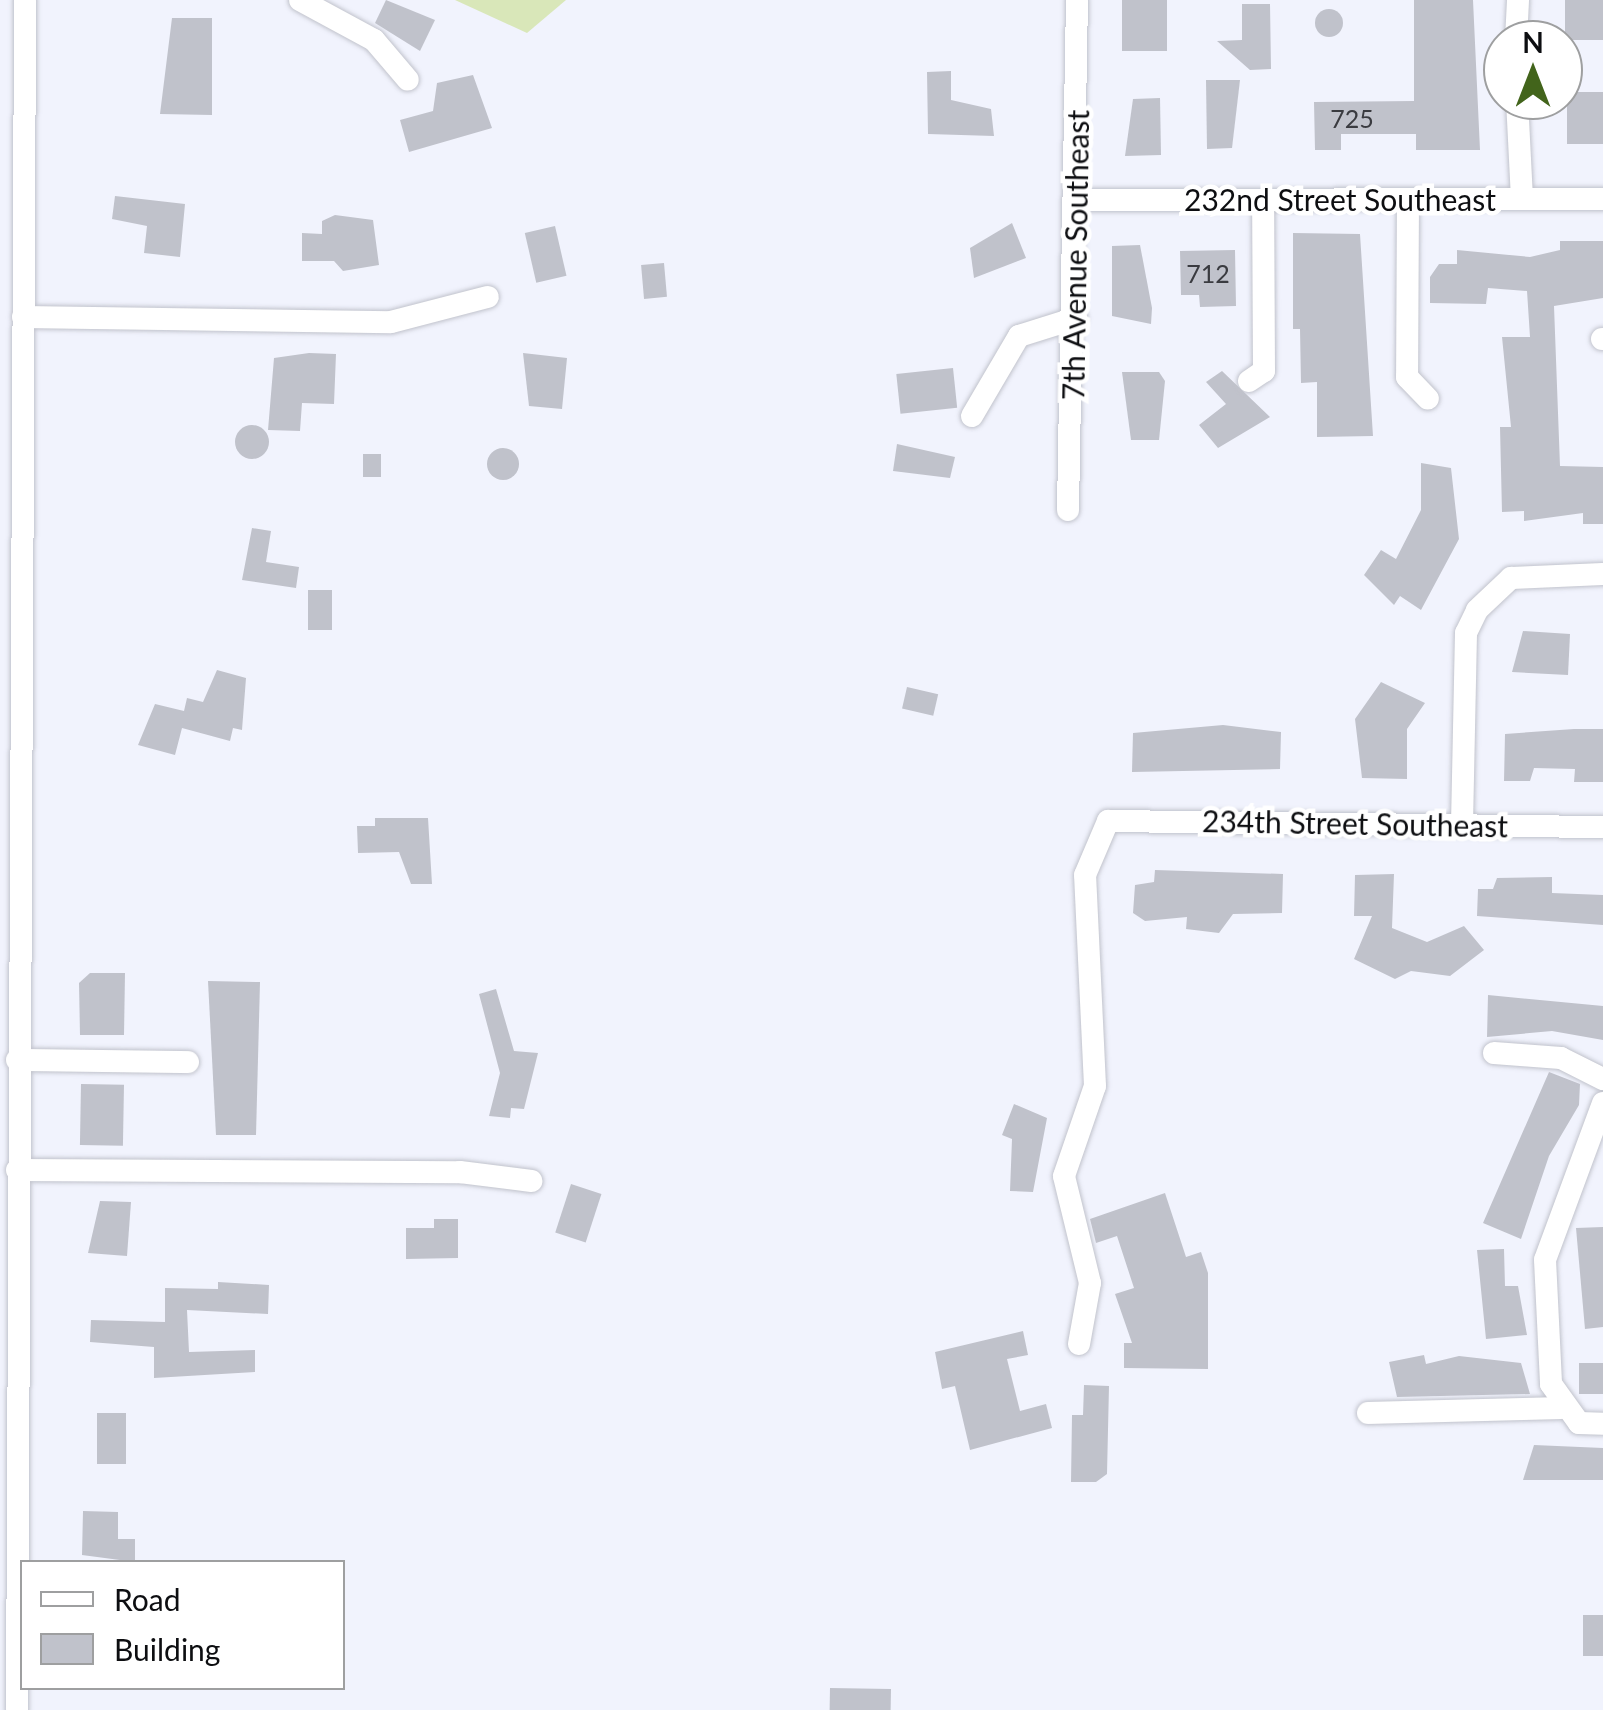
<!DOCTYPE html>
<html>
<head>
<meta charset="utf-8">
<style>
	body { margin:0 }
	#map { position:relative; width:1603px; height:1710px; overflow:hidden; background:#f1f3fd; font-family:Lato,sans-serif }
	div>[style] { position:absolute }
	.green>* { inset:0; background:#d9e7b9 }
	.building>* { inset:0; background:#c0c2cb; transform-origin:0 0 }
	.round { border-radius:50% }
	.roads { filter:drop-shadow(0 0 2px #c1c3cc) drop-shadow(0 0 2px #c1c3cc) }
	.minor>* { height:22px; margin:-11px; padding:0 11px; transform-origin:11px; border-radius:11px; background:#fff }
	span { translate:-50% -50%; white-space:nowrap; text-align:center; line-height:1.15; -webkit-text-stroke:9px #fff; paint-order:stroke }
	.number-label { font-size:25px; color:#3a3b40 }
	.number-label span { -webkit-text-stroke-width:0 }
	.street-label { font-size:30px; color:#0d0e11 }
	.legend { position:absolute; left:20px; top:1560px; width:325px; height:130px; box-sizing:border-box; background:#fff; border:2px solid #9e9fa0; margin:0; padding:12px 18px; list-style:none; font-size:30px; color:#0d0e11 }
	.legend li { display:flex; align-items:center; gap:20px; height:50px }
	.legend b { width:50px; border:2px solid #9e9fa0 }
	.north { position:absolute; left:1483px; top:20px; width:100px; height:100px; box-sizing:border-box; background:#fff; border:2px solid #9e9fa0; border-radius:50%; rotate:0deg; font-size:28px; font-weight:700; line-height:40px; text-align:center; color:#0d0e11 }
	.north::after { content:''; display:block; margin:auto; width:35px; height:45px; background:#42641b; clip-path:polygon(50% 0,100% 100%,50% 72%,0 100%) }
</style>
</head>
<body>
<div id="map">
	<div class="green">
		<i style="clip-path:polygon(455px 0,566px 0,527px 33px)"></i>
	</div>
	<div class="building">
		<i style="clip-path:polygon(386px 0,435px 20px,420px 51px,375px 23px)"></i>
		<i style="left:1122px;top:0;width:45px;height:51px"></i>
		<i style="clip-path:polygon(1414px 0,1473px 0,1480px 150px,1416px 150px,1416px 134px,1341px 134px,1341px 150px,1315px 150px,1314px 102px,1414px 101px)"></i>
		<i style="left:1565px;top:0;width:38px;height:40px"></i>
		<i style="clip-path:polygon(1242px 4px,1270px 4px,1271px 69px,1250px 70px,1217px 41px,1242px 40px)"></i>
		<i class="round" style="left:1315px;top:9px;width:28px;height:28px"></i>
		<i style="clip-path:polygon(172px 18px,212px 18px,212px 115px,160px 114px)"></i>
		<i style="clip-path:polygon(951px 71px,951px 100px,991px 109px,994px 136px,928px 134px,927px 72px)"></i>
		<i style="clip-path:polygon(473px 75px,492px 128px,409px 152px,400px 120px,433px 111px,437px 83px)"></i>
		<i style="clip-path:polygon(1206px 80px,1240px 80px,1232px 148px,1207px 149px)"></i>
		<i style="left:1603px;top:92px;width:52px;height:36px;rotate:90deg"></i>
		<i style="clip-path:polygon(1160px 98px,1161px 155px,1125px 156px,1133px 99px)"></i>
		<i style="clip-path:polygon(115px 196px,185px 204px,180px 257px,144px 253px,147px 226px,112px 219px)"></i>
		<i style="clip-path:polygon(335px 215px,373px 220px,379px 265px,343px 271px,334px 261px,302px 261px,302px 233px,322px 234px,322px 221px)"></i>
		<i style="clip-path:polygon(1012px 223px,1026px 258px,974px 278px,970px 248px)"></i>
		<i style="left:555px;top:226px;width:51px;height:31px;rotate:77deg"></i>
		<i style="clip-path:polygon(1293px 233px,1360px 234px,1373px 436px,1317px 437px,1317px 382px,1301px 383px,1300px 329px,1293px 329px)"></i>
		<i style="clip-path:polygon(1560px 241px,1603px 241px,1603px 298px,1554px 306px,1560px 466px,1603px 467px,1603px 524px,1583px 524px,1583px 513px,1524px 521px,1524px 511px,1502px 512px,1500px 427px,1511px 427px,1502px 337px,1530px 337px,1527px 291px,1488px 288px,1486px 304px,1430px 303px,1430px 277px,1439px 264px,1457px 264px,1457px 250px,1530px 257px,1560px 250px)"></i>
		<i style="clip-path:polygon(1140px 245px,1152px 308px,1151px 324px,1112px 316px,1112px 246px)"></i>
		<i style="clip-path:polygon(1235px 250px,1236px 306px,1200px 307px,1199px 295px,1181px 295px,1180px 251px)"></i>
		<i style="left:664px;top:263px;width:34px;height:23px;rotate:85deg"></i>
		<i style="clip-path:polygon(309px 353px,336px 354px,334px 404px,302px 403px,300px 431px,268px 430px,274px 358px)"></i>
		<i style="clip-path:polygon(523px 353px,567px 358px,562px 409px,529px 406px)"></i>
		<i style="left:953px;top:368px;width:40px;height:57px;rotate:84deg"></i>
		<i style="clip-path:polygon(1222px 371px,1270px 417px,1218px 448px,1199px 425px,1226px 404px,1206px 382px)"></i>
		<i style="clip-path:polygon(1122px 372px,1159px 372px,1165px 381px,1159px 440px,1131px 440px)"></i>
		<i class="round" style="left:235px;top:425px;width:34px;height:34px"></i>
		<i style="clip-path:polygon(897px 444px,955px 457px,950px 478px,893px 471px)"></i>
		<i class="round" style="left:487px;top:448px;width:32px;height:32px"></i>
		<i style="left:363px;top:454px;width:18px;height:23px"></i>
		<i style="clip-path:polygon(1421px 463px,1451px 468px,1459px 539px,1421px 610px,1400px 596px,1394px 605px,1364px 575px,1381px 550px,1396px 559px,1421px 510px)"></i>
		<i style="clip-path:polygon(252px 528px,271px 531px,266px 562px,299px 567px,296px 588px,242px 580px)"></i>
		<i style="left:308px;top:590px;width:24px;height:40px"></i>
		<i style="clip-path:polygon(1523px 631px,1570px 634px,1568px 675px,1512px 672px)"></i>
		<i style="clip-path:polygon(217px 670px,246px 678px,242px 730px,233px 728px,230px 741px,182px 728px,175px 755px,138px 745px,155px 704px,184px 711px,187px 698px,203px 702px)"></i>
		<i style="clip-path:polygon(1381px 682px,1425px 703px,1407px 729px,1407px 779px,1362px 778px,1355px 719px)"></i>
		<i style="left:907px;top:687px;width:32px;height:22px;rotate:13deg"></i>
		<i style="clip-path:polygon(1223px 725px,1281px 732px,1280px 769px,1132px 772px,1133px 733px)"></i>
		<i style="clip-path:polygon(1574px 729px,1603px 729px,1603px 782px,1574px 782px,1575px 769px,1534px 768px,1530px 781px,1504px 781px,1505px 734px)"></i>
		<i style="clip-path:polygon(375px 818px,428px 818px,432px 884px,411px 884px,399px 852px,358px 853px,357px 826px,375px 826px)"></i>
		<i style="clip-path:polygon(1155px 870px,1283px 874px,1282px 913px,1233px 914px,1219px 933px,1186px 929px,1187px 917px,1145px 921px,1133px 913px,1135px 885px,1154px 882px)"></i>
		<i style="clip-path:polygon(1394px 874px,1392px 928px,1427px 942px,1464px 926px,1484px 950px,1450px 976px,1411px 971px,1395px 979px,1354px 959px,1372px 916px,1354px 916px,1355px 875px)"></i>
		<i style="clip-path:polygon(1552px 877px,1552px 893px,1603px 895px,1603px 925px,1477px 916px,1478px 889px,1493px 889px,1497px 878px)"></i>
		<i style="clip-path:polygon(90px 973px,125px 973px,124px 1035px,80px 1035px,79px 983px)"></i>
		<i style="clip-path:polygon(208px 981px,260px 982px,256px 1135px,216px 1135px)"></i>
		<i style="clip-path:polygon(496px 989px,514px 1051px,538px 1053px,524px 1109px,511px 1108px,510px 1118px,489px 1116px,500px 1073px,479px 994px)"></i>
		<i style="clip-path:polygon(1488px 995px,1603px 1006px,1603px 1040px,1552px 1031px,1487px 1037px)"></i>
		<i style="clip-path:polygon(1549px 1072px,1580px 1084px,1579px 1105px,1549px 1156px,1521px 1239px,1483px 1223px)"></i>
		<i style="left:81px;top:1084px;width:43px;height:61px;rotate:1deg"></i>
		<i style="clip-path:polygon(1014px 1104px,1047px 1118px,1033px 1192px,1010px 1191px,1012px 1139px,1002px 1135px)"></i>
		<i style="left:571px;top:1184px;width:32px;height:51px;rotate:18deg"></i>
		<i style="clip-path:polygon(1165px 1193px,1186px 1257px,1201px 1252px,1208px 1273px,1208px 1369px,1124px 1368px,1124px 1343px,1132px 1343px,1115px 1294px,1134px 1288px,1117px 1236px,1096px 1243px,1090px 1219px)"></i>
		<i style="clip-path:polygon(100px 1201px,131px 1202px,127px 1256px,88px 1253px)"></i>
		<i style="clip-path:polygon(434px 1219px,458px 1219px,458px 1258px,406px 1259px,406px 1228px,434px 1228px)"></i>
		<i style="clip-path:polygon(1603px 1227px,1603px 1327px,1585px 1329px,1576px 1228px)"></i>
		<i style="clip-path:polygon(1504px 1249px,1505px 1286px,1518px 1286px,1527px 1335px,1486px 1339px,1477px 1250px)"></i>
		<i style="clip-path:polygon(218px 1282px,269px 1285px,268px 1314px,187px 1310px,189px 1352px,255px 1350px,255px 1372px,154px 1378px,154px 1347px,90px 1342px,91px 1320px,165px 1322px,165px 1288px,218px 1289px)"></i>
		<i style="clip-path:polygon(1023px 1331px,1028px 1355px,1007px 1359px,1020px 1411px,1046px 1404px,1052px 1428px,970px 1450px,955px 1386px,942px 1389px,935px 1352px)"></i>
		<i style="clip-path:polygon(1424px 1355px,1426px 1364px,1459px 1356px,1521px 1363px,1530px 1394px,1397px 1397px,1389px 1362px)"></i>
		<i style="left:1579px;top:1363px;width:24px;height:31px"></i>
		<i style="clip-path:polygon(1084px 1385px,1109px 1386px,1107px 1474px,1096px 1482px,1071px 1482px,1072px 1415px,1083px 1415px)"></i>
		<i style="left:97px;top:1413px;width:29px;height:51px"></i>
		<i style="clip-path:polygon(1534px 1445px,1603px 1448px,1603px 1480px,1523px 1480px)"></i>
		<i style="clip-path:polygon(83px 1511px,118px 1512px,118px 1539px,135px 1539px,135px 1562px,82px 1555px)"></i>
		<i style="left:1583px;top:1615px;width:20px;height:41px"></i>
		<i style="left:830px;top:1688px;width:61px;height:22px;rotate:1deg"></i>
	</div>
	<div class="roads">
		<div class="minor">
			<i style="left:300px;top:0;width:84px;rotate:28.4deg"></i>
			<i style="left:374px;top:40px;width:52px;rotate:49.6deg"></i>
			<i style="left:1516px;top:40px;width:40px;rotate:-87.1deg"></i>
			<i style="left:1517px;top:100px;width:99px;rotate:87.1deg"></i>
			<i style="left:1408px;top:199px;width:178px;rotate:90.3deg"></i>
			<i style="left:1407px;top:377px;width:30px;rotate:46deg"></i>
			<i style="left:1077px;top:200px;width:526px;rotate:-0.11deg"></i>
			<i style="left:23px;top:317px;width:368px;rotate:0.8deg"></i>
			<i style="left:391px;top:322px;width:100px;rotate:-14.5deg"></i>
			<i style="left:1602px;top:339px;width:1px"></i>
			<i style="left:1249px;top:381px;width:18px;rotate:-34deg"></i>
			<i style="left:1264px;top:371px;width:171px;rotate:-90.3deg"></i>
			<i style="left:972px;top:416px;width:93px;rotate:-59.6deg"></i>
			<i style="left:1019px;top:336px;width:60px;rotate:-17.5deg"></i>
			<i style="left:1068px;top:510px;width:510px;rotate:-88.99deg"></i>
			<i style="left:1462px;top:824px;width:191px;rotate:-88.8deg"></i>
			<i style="left:1466px;top:633px;width:25px;rotate:-64deg"></i>
			<i style="left:1477px;top:610px;width:47px;rotate:-43.3deg"></i>
			<i style="left:1511px;top:578px;width:92px;rotate:-2.5deg"></i>
			<i style="left:1494px;top:1053px;width:67px;rotate:4.3deg"></i>
			<i style="left:1561px;top:1058px;width:47px;rotate:26.6deg"></i>
			<i style="left:17px;top:1060px;width:171px;rotate:0.7deg"></i>
			<i style="left:1603px;top:1103px;width:167px;rotate:110.3deg"></i>
			<i style="left:1545px;top:1260px;width:124px;rotate:87.2deg"></i>
			<i style="left:1551px;top:1384px;width:48px;rotate:54.3deg"></i>
			<i style="left:1579px;top:1423px;width:24px;rotate:2deg"></i>
			<i style="left:17px;top:1170px;width:443px;rotate:0.3deg"></i>
			<i style="left:460px;top:1172px;width:72px;rotate:7.2deg"></i>
			<i style="left:1079px;top:1344px;width:62px;rotate:-79.8deg"></i>
			<i style="left:1090px;top:1283px;width:110px;rotate:-103.7deg"></i>
			<i style="left:1064px;top:1176px;width:95px;rotate:-71deg"></i>
			<i style="left:1095px;top:1086px;width:211px;rotate:-92.7deg"></i>
			<i style="left:1085px;top:875px;width:59px;rotate:-66.9deg"></i>
			<i style="left:1108px;top:821px;width:495px;rotate:0.7deg"></i>
			<i style="left:1368px;top:1413px;width:193px;rotate:-1.5deg"></i>
			<i style="left:17px;top:1710px;width:1710px;rotate:-89.73deg"></i>
		</div>
	</div>
	<div class="number-label">
		<span style="left:1352px;top:118px">725</span>
		<span style="left:1208px;top:273px">712</span>
	</div>
	<div class="street-label">
		<span style="left:1340px;top:199px">232nd Street Southeast</span>
		<span style="left:1075px;top:255px;rotate:-89deg">7th Avenue Southeast</span>
		<span style="left:1355px;top:823px;rotate:1deg">234th Street Southeast</span>
	</div>
	<ul class="legend">
	<li><b style="height:12px;background:#fff"></b>Road</li>
	<li><b style="height:28px;background:#c0c2cb"></b>Building</li>
	</ul>
	<div class="north">N</div>
</div>
</body>
</html>
